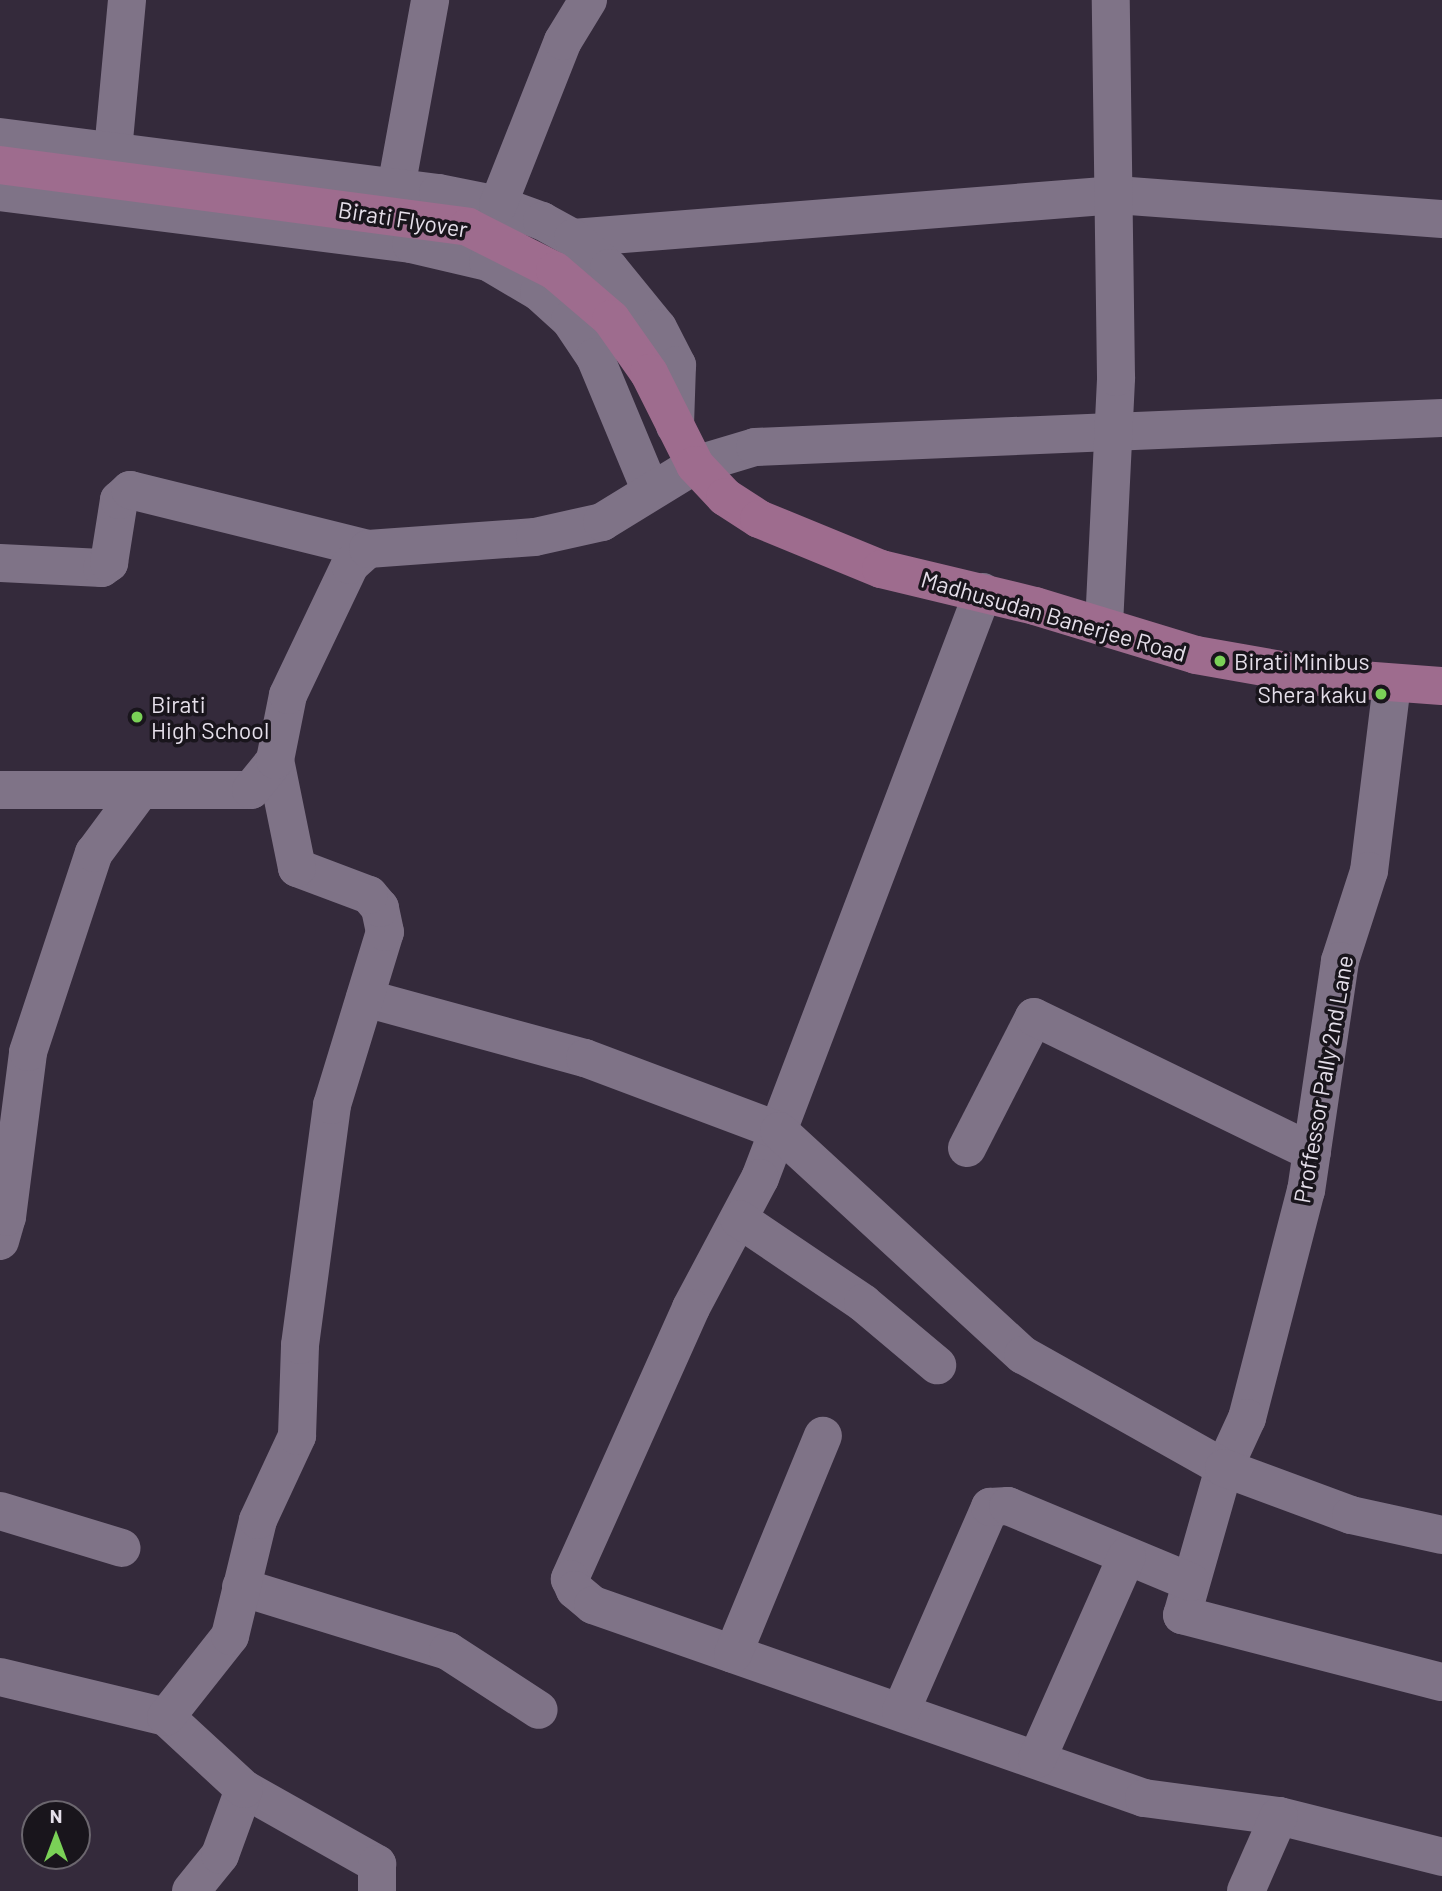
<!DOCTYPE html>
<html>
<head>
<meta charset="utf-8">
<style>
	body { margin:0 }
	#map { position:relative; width:1442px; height:1891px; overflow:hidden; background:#342a3b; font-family:Barlow,sans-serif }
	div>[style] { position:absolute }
	.minor>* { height:38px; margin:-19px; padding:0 19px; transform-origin:19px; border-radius:19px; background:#7f7387 }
	.tertiary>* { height:38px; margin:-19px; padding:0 19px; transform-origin:19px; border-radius:19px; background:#7f7387 }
	.primary>* { height:38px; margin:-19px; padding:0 19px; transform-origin:19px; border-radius:19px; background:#9e6c8e }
	.dots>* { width:19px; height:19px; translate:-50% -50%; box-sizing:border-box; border:4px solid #19151c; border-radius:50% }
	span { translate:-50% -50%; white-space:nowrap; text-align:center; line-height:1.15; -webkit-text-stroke:7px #19151c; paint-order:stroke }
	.street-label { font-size:23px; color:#e5dfea }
	.poi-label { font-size:23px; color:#e5dfea }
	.left { translate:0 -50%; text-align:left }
	.right { translate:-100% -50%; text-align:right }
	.north { position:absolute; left:21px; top:1800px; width:70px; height:70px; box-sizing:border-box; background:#19151c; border:2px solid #6b666e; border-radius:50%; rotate:0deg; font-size:19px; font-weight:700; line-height:28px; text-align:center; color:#e5dfea }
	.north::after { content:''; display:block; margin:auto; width:24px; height:32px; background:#7ad157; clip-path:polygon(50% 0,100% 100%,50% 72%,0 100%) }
</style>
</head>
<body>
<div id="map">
	<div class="minor">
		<i style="left:113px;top:151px;width:152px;rotate:-84.7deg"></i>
		<i style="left:396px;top:188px;width:191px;rotate:-79.7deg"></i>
		<i style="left:0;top:192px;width:414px;rotate:7.2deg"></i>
		<i style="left:411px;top:244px;width:79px;rotate:13.2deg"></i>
		<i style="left:488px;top:262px;width:59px;rotate:30.5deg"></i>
		<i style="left:539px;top:292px;width:42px;rotate:42.1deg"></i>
		<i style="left:570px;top:320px;width:45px;rotate:56deg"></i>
		<i style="left:595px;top:357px;width:143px;rotate:67.4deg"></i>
		<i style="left:573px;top:238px;width:545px;rotate:-4.53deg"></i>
		<i style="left:1116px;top:195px;width:327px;rotate:4.2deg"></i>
		<i style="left:695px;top:465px;width:63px;rotate:-16.7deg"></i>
		<i style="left:755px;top:447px;width:688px;rotate:-2.42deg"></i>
		<i style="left:0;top:563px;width:102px;rotate:2.8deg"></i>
		<i style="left:102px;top:568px;width:9px;rotate:-36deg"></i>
		<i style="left:109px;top:563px;width:64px;rotate:-81deg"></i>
		<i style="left:119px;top:500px;width:15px;rotate:-42deg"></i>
		<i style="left:130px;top:490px;width:245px;rotate:13.9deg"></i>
		<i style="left:983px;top:592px;width:627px;rotate:110.83deg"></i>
		<i style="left:760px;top:1178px;width:147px;rotate:118deg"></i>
		<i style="left:691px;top:1308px;width:297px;rotate:114.1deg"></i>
		<i style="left:570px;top:1579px;width:12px;rotate:66deg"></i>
		<i style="left:575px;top:1590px;width:23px;rotate:40deg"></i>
		<i style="left:593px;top:1605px;width:584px;rotate:19.3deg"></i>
		<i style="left:1144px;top:1798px;width:136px;rotate:7.6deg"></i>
		<i style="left:1279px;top:1816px;width:168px;rotate:14.1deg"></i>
		<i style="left:1104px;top:625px;width:248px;rotate:-87.2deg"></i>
		<i style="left:1116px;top:377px;width:377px;rotate:-90.8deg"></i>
		<i style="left:1392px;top:684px;width:188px;rotate:97deg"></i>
		<i style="left:1369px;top:871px;width:95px;rotate:107.9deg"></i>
		<i style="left:1340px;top:961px;width:232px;rotate:98.4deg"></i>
		<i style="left:1306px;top:1190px;width:236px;rotate:104.5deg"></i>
		<i style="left:1247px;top:1418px;width:55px;rotate:114.7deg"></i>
		<i style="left:1224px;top:1468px;width:153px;rotate:105.9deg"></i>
		<i style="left:1182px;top:1615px;width:268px;rotate:14.5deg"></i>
		<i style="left:365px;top:998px;width:228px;rotate:15.3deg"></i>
		<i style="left:585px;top:1058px;width:207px;rotate:20.6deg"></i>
		<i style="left:779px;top:1131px;width:331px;rotate:42.6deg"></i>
		<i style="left:1023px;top:1355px;width:231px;rotate:29.3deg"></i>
		<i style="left:1224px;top:1468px;width:135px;rotate:20.3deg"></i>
		<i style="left:1351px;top:1515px;width:93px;rotate:12.4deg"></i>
		<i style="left:967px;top:1148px;width:147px;rotate:-62.9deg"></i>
		<i style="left:1034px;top:1017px;width:309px;rotate:25.9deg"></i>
		<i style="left:739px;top:1219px;width:150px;rotate:34.1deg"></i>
		<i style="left:863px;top:1303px;width:97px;rotate:40deg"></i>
		<i style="left:0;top:1241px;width:25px;rotate:-74deg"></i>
		<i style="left:7px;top:1217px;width:166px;rotate:-82.7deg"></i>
		<i style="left:28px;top:1052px;width:210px;rotate:-71.7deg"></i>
		<i style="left:94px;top:853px;width:77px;rotate:-53.4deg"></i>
		<i style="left:0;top:1511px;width:127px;rotate:16.9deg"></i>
		<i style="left:241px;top:1587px;width:217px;rotate:17.2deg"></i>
		<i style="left:448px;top:1651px;width:108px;rotate:33deg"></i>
		<i style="left:733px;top:1654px;width:236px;rotate:-67.6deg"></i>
		<i style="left:0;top:1677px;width:171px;rotate:13.5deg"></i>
		<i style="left:901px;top:1711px;width:223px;rotate:-66.4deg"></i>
		<i style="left:990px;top:1507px;width:18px;rotate:-3deg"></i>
		<i style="left:1008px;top:1506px;width:198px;rotate:22.6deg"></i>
		<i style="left:1037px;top:1759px;width:222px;rotate:-66.1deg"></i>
		<i style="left:244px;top:1789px;width:153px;rotate:29.4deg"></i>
		<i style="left:377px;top:1864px;width:27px;rotate:90deg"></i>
		<i style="left:191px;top:1891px;width:46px;rotate:-51.1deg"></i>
		<i style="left:220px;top:1855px;width:70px;rotate:-70deg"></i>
		<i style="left:244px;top:1789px;width:106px;rotate:-137.3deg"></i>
		<i style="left:166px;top:1717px;width:103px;rotate:-51.7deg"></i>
		<i style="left:230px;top:1636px;width:119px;rotate:-76.4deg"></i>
		<i style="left:258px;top:1520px;width:93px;rotate:-65.1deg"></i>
		<i style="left:297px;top:1436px;width:91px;rotate:-88.1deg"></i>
		<i style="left:300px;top:1345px;width:242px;rotate:-82.4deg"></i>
		<i style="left:332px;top:1105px;width:181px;rotate:-73deg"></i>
		<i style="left:385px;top:932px;width:25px;rotate:-102deg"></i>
		<i style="left:380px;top:908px;width:17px;rotate:-130deg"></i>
		<i style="left:369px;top:895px;width:77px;rotate:-159.4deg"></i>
		<i style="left:297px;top:868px;width:110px;rotate:-101.5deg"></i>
		<i style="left:1246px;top:1891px;width:82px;rotate:-66.3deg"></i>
	</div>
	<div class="tertiary">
		<i style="left:0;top:137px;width:442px;rotate:7.3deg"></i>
		<i style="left:438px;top:193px;width:61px;rotate:11.3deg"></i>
		<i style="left:498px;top:205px;width:47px;rotate:20deg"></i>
		<i style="left:542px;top:221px;width:35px;rotate:29deg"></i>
		<i style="left:573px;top:238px;width:47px;rotate:39.8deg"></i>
		<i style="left:609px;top:268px;width:77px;rotate:50.8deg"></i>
		<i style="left:658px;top:328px;width:42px;rotate:62.8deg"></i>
		<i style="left:677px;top:365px;width:61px;rotate:91.9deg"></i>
		<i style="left:498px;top:205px;width:176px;rotate:-68.4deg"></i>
		<i style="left:563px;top:41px;width:48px;rotate:-58.6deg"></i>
		<i style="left:0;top:790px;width:251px"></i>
		<i style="left:251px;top:790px;width:38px;rotate:-51deg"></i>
		<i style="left:275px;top:760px;width:66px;rotate:-78.7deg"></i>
		<i style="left:288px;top:695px;width:144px;rotate:-64.5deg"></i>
		<i style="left:350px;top:565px;width:24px;rotate:-42deg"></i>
		<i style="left:368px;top:549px;width:167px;rotate:-4.1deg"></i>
		<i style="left:535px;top:537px;width:69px;rotate:-12.6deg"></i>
		<i style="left:602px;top:522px;width:109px;rotate:-31.5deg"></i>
	</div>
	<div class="primary">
		<i style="left:0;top:165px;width:472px;rotate:7.5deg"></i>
		<i style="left:468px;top:227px;width:97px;rotate:26.8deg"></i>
		<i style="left:555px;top:271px;width:74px;rotate:40.6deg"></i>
		<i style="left:611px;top:319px;width:66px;rotate:54.9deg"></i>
		<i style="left:649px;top:373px;width:103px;rotate:63.4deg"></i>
		<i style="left:695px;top:465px;width:44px;rotate:46.8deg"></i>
		<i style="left:725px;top:497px;width:40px;rotate:32.9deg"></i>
		<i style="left:759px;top:519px;width:132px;rotate:22.3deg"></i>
		<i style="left:881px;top:569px;width:158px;rotate:13.5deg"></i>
		<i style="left:1035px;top:606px;width:168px;rotate:16.9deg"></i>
		<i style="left:1196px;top:655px;width:127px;rotate:10deg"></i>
		<i style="left:1321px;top:677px;width:121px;rotate:4.3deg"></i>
	</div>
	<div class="dots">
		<i style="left:1220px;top:661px;background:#7ad157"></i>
		<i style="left:1381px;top:694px;background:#7ad157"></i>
		<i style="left:137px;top:717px;background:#7ad157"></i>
	</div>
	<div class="street-label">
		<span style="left:403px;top:219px;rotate:9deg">Birati Flyover</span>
		<span style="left:1054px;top:616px;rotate:16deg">Madhusudan Banerjee Road</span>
		<span style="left:1323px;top:1079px;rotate:-80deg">Proffessor Pally 2nd Lane</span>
	</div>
	<div class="poi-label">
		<span class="left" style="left:1234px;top:661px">Birati Minibus</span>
		<span class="right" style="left:1367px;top:694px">Shera kaku</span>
		<span class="left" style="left:151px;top:717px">Birati<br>High School</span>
	</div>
	<div class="north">N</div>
</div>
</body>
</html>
